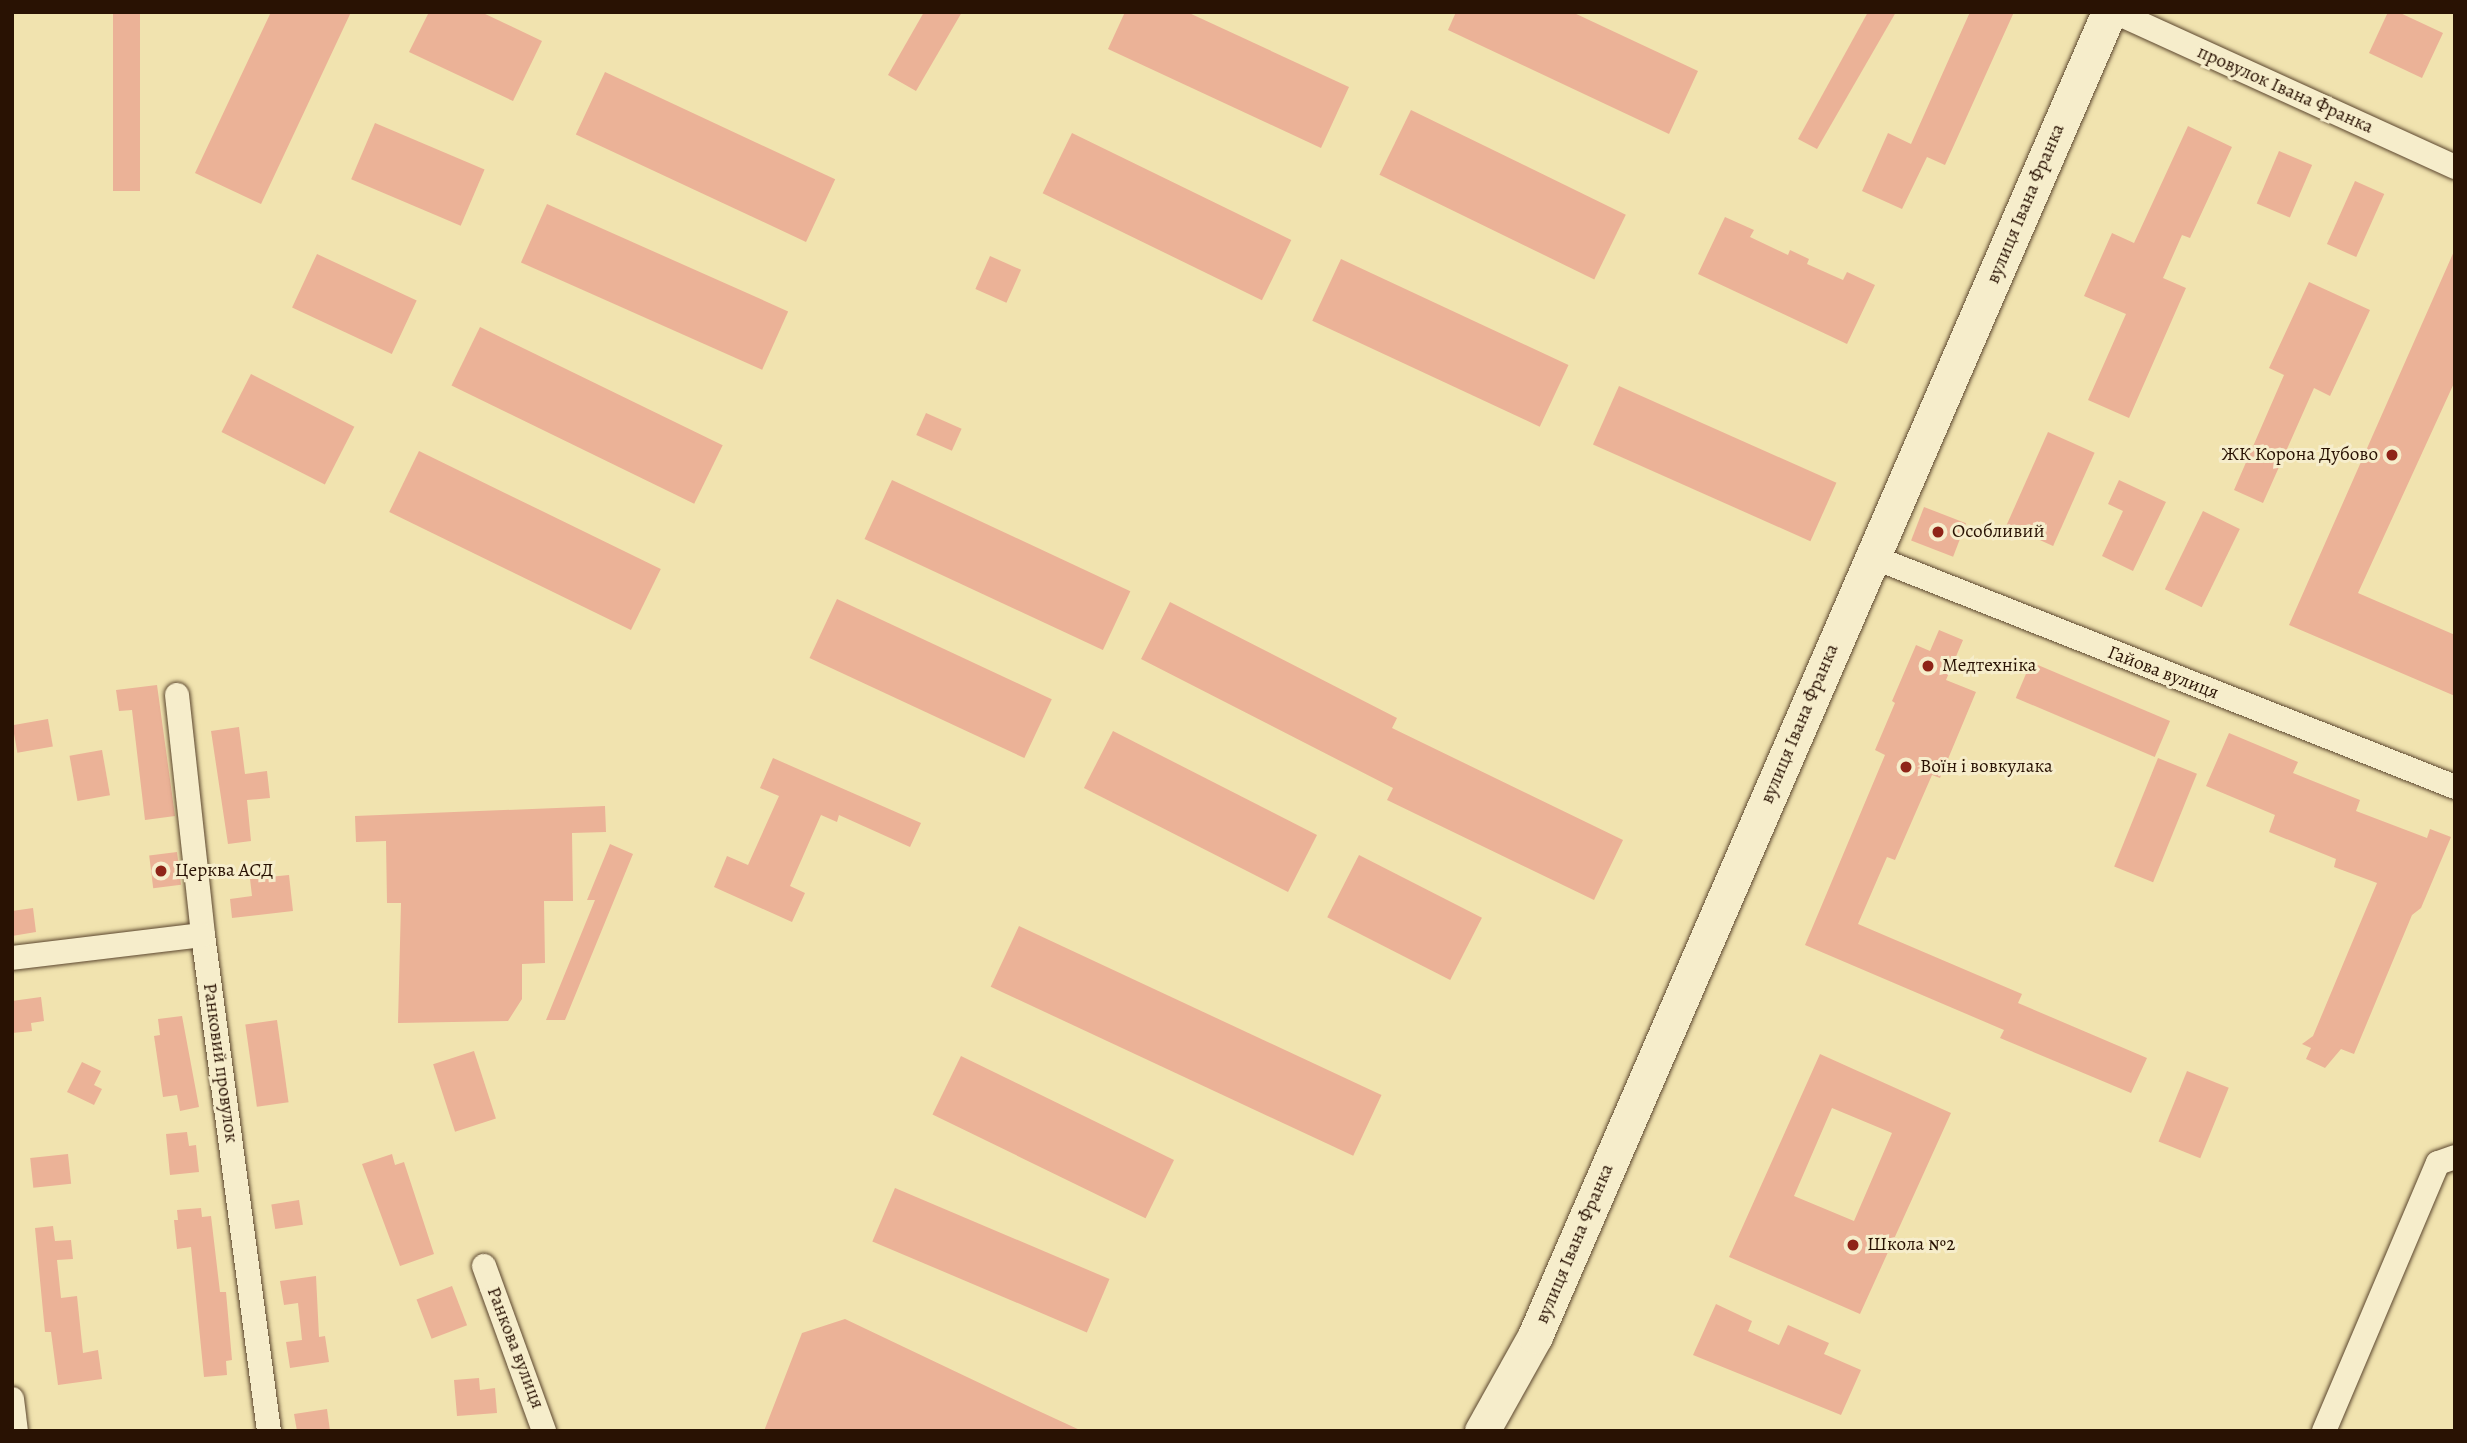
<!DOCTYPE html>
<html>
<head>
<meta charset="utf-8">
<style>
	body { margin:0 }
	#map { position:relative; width:2467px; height:1443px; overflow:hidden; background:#f1e3af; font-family:Alegreya,serif }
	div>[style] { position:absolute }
	.building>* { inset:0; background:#ebb297; transform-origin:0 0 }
	.roads { filter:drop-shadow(0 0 2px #5b462e) drop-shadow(0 0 2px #5b462e) }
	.minor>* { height:24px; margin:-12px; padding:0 12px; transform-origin:12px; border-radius:12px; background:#f6edcb }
	.secondary>* { height:35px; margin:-17.5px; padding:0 17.5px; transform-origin:17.5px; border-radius:17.5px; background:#f6edcb }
	.dots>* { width:19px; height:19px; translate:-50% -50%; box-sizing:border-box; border:4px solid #f6edcb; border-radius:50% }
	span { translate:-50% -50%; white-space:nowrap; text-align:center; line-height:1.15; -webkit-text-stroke:6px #f6edcb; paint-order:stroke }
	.street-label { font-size:19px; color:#291203 }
	.poi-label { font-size:19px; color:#291203 }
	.right { translate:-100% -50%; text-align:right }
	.left { translate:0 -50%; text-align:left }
	.frame { position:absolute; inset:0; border:14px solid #291203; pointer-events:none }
</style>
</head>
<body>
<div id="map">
	<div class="building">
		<i style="left:113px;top:12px;width:27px;height:179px"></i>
		<i style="clip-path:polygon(271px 12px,351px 12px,261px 204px,195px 173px)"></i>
		<i style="clip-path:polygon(429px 12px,481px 12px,542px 41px,513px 101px,409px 52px)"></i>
		<i style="clip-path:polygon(924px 12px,962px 12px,916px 91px,888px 75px)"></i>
		<i style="clip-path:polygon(1125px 12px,1187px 12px,1349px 87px,1321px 148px,1108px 49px)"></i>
		<i style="clip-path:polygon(1456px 12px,1572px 12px,1698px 71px,1669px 134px,1448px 30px)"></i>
		<i style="clip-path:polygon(1868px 12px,1896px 12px,1817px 149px,1798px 139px)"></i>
		<i style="clip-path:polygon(1970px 12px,2014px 12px,1945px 165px,1927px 157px,1902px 209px,1862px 191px,1888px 133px,1911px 144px)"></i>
		<i style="clip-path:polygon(2388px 12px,2398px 12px,2443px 33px,2422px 78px,2369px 53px)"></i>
		<i style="left:605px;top:72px;width:254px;height:69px;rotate:25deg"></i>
		<i style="left:1411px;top:110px;width:239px;height:72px;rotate:26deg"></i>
		<i style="left:375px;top:123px;width:119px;height:61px;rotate:23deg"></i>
		<i style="clip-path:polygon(2188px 126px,2232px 147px,2190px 238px,2182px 235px,2163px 278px,2186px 288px,2129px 418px,2088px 400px,2126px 314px,2084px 296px,2112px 233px,2134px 243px)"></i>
		<i style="left:1072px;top:133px;width:244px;height:67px;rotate:26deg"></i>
		<i style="left:2279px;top:151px;width:36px;height:57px;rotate:23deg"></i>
		<i style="left:2355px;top:181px;width:32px;height:69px;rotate:24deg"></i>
		<i style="left:547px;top:204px;width:264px;height:64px;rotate:24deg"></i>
		<i style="clip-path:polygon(1725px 217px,1754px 230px,1750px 237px,1788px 255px,1790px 250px,1809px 259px,1807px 264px,1843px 280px,1847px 272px,1875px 285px,1847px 344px,1698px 274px)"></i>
		<i style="clip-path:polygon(2455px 249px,2455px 381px,2358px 593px,2455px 635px,2455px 696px,2289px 625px)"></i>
		<i style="left:317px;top:254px;width:110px;height:59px;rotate:25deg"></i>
		<i style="left:990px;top:256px;width:34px;height:36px;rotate:24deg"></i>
		<i style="left:1341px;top:259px;width:251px;height:68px;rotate:25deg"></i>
		<i style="clip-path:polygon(2309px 282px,2370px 310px,2330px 396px,2314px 388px,2263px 503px,2234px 490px,2284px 375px,2269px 368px)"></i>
		<i style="left:480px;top:327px;width:270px;height:65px;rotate:26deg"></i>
		<i style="left:251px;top:374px;width:116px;height:65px;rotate:27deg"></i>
		<i style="left:1619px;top:386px;width:238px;height:64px;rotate:24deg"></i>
		<i style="left:926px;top:413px;width:39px;height:24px;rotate:24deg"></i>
		<i style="left:2048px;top:432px;width:51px;height:102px;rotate:24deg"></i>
		<i style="left:419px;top:451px;width:269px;height:68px;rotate:26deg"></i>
		<i style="left:892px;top:480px;width:263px;height:65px;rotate:25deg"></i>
		<i style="clip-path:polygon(2119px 480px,2166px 502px,2133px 571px,2102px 556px,2123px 511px,2108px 504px)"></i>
		<i style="left:1924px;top:507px;width:45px;height:36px;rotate:21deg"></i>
		<i style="left:2203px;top:511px;width:41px;height:87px;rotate:26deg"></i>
		<i style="left:837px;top:599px;width:237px;height:65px;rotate:25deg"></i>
		<i style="clip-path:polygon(1170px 602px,1397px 718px,1392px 728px,1623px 840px,1594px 900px,1387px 800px,1393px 788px,1141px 659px)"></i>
		<i style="clip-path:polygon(1939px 630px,1963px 640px,1946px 680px,1976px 692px,1940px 778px,1932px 775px,1895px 860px,1887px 857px,1858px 924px,2022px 994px,2018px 1003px,2147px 1058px,2131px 1093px,2000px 1038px,2004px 1030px,1805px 945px,1885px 755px,1875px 750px,1895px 703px,1892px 701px,1916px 645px,1930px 651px)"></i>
		<i style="left:2031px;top:662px;width:151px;height:39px;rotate:23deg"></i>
		<i style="clip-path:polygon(157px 685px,175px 816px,145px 820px,132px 710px,119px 711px,116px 690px)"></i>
		<i style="left:48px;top:719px;width:28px;height:36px;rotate:80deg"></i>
		<i style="clip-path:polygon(239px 727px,245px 774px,267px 771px,270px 798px,247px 800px,251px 841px,228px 844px,211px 731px)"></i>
		<i style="left:1113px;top:731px;width:229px;height:64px;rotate:27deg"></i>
		<i style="clip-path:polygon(2229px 733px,2298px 762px,2293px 773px,2360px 800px,2356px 811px,2427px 838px,2430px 829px,2451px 837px,2421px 908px,2412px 915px,2354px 1054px,2341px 1049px,2325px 1068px,2306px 1059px,2311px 1048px,2302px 1044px,2313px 1036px,2377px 883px,2334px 867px,2336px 859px,2269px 832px,2275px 815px,2206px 786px)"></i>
		<i style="left:102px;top:750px;width:46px;height:33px;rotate:80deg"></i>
		<i style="clip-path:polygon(773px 758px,921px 823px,910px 847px,839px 815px,837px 822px,821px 815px,790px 886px,805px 893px,792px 922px,714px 887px,727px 856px,748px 865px,779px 796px,760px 788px)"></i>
		<i style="left:2158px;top:758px;width:42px;height:117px;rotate:22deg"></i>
		<i style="clip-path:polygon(605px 806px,606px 832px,572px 833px,573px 901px,544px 901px,545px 963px,522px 964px,522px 999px,508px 1021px,398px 1023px,401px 903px,387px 903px,386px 841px,356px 842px,355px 816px)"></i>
		<i style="clip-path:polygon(610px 844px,633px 854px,565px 1020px,546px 1020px,595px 900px,587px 900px)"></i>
		<i style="left:177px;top:852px;width:33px;height:28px;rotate:83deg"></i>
		<i style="left:1359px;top:855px;width:138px;height:70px;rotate:27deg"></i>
		<i style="clip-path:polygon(289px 875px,293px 911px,232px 918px,230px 899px,252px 896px,250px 879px)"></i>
		<i style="clip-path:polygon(33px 908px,36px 932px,12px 936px,12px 911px)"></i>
		<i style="left:1019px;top:926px;width:400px;height:67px;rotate:25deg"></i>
		<i style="clip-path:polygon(41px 997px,44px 1021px,31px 1023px,32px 1031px,12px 1033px,12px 1001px)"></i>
		<i style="clip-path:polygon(182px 1016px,199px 1107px,180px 1111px,177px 1095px,163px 1097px,154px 1036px,160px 1035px,158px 1019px)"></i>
		<i style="left:277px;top:1020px;width:83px;height:32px;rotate:82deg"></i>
		<i style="left:474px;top:1051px;width:71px;height:43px;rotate:72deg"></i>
		<i style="clip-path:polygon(evenodd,1820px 1054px,1951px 1113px,1860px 1314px,1729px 1257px,1820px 1054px,1832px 1108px,1892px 1133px,1854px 1221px,1794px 1196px,1832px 1108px)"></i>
		<i style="left:961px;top:1056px;width:237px;height:65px;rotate:26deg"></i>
		<i style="clip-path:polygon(82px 1062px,101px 1071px,94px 1085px,102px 1089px,94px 1105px,67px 1092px)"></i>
		<i style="left:2187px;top:1071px;width:45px;height:76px;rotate:22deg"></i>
		<i style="clip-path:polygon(187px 1132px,189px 1146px,196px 1145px,199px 1172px,170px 1175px,166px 1134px)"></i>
		<i style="left:68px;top:1154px;width:30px;height:38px;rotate:84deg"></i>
		<i style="clip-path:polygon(392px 1154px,395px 1165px,404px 1162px,434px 1254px,400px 1266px,362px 1164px)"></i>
		<i style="left:895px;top:1188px;width:233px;height:58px;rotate:23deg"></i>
		<i style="left:299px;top:1200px;width:25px;height:28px;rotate:81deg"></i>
		<i style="clip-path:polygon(201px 1208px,202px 1217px,211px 1216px,220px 1292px,226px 1292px,232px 1360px,226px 1361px,227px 1375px,204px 1377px,191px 1247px,177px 1249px,174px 1220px,178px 1220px,177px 1210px)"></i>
		<i style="clip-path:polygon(53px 1226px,55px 1241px,71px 1240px,73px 1259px,57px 1260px,61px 1298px,77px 1296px,83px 1353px,98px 1350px,102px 1379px,58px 1385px,51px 1332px,45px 1332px,35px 1228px)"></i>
		<i style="clip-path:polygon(316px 1276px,319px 1337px,325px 1336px,329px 1362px,290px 1368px,286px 1342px,302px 1340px,298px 1303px,284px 1305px,280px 1281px)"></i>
		<i style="left:452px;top:1286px;width:42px;height:38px;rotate:69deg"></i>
		<i style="clip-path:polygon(1716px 1304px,1752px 1321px,1748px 1331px,1779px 1345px,1788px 1325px,1829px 1343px,1824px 1354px,1861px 1370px,1841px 1415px,1693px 1355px)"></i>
		<i style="clip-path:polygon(845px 1319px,1030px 1407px,1082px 1431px,764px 1431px,802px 1333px)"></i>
		<i style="clip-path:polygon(479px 1378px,480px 1390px,495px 1388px,497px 1413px,457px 1416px,454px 1380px)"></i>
		<i style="clip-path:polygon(327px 1409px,330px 1431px,297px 1431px,294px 1414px)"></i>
	</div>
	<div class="roads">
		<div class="minor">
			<i style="left:2115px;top:12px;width:374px;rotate:24.5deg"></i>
			<i style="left:1873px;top:557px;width:626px;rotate:21.56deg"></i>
			<i style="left:177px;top:695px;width:241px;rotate:83.8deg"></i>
			<i style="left:203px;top:935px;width:500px;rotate:82.42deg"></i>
			<i style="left:12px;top:958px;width:192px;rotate:-6.9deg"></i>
			<i style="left:484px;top:1266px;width:176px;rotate:70deg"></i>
			<i style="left:12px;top:1399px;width:32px;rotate:83deg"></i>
			<i style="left:2324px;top:1431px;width:291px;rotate:-67deg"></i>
			<i style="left:2438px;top:1163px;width:18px;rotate:-19deg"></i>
		</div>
		<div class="secondary">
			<i style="left:1482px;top:1431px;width:109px;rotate:-60.8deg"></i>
			<i style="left:1535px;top:1336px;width:1443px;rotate:-66.56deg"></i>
		</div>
	</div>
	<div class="dots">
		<i style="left:2392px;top:455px;background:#8f2418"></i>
		<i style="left:1938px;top:532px;background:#8f2418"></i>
		<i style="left:1928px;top:666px;background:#8f2418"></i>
		<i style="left:1906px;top:767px;background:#8f2418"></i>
		<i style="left:161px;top:871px;background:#8f2418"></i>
		<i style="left:1853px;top:1245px;background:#8f2418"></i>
	</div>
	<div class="street-label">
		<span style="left:2285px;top:90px;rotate:24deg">провулок Івана Франка</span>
		<span style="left:2026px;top:204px;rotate:-67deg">вулиця Івана Франка</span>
		<span style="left:2163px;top:673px;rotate:21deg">Гайова вулиця</span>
		<span style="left:1800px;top:724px;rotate:-67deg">вулиця Івана Франка</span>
		<span style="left:220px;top:1063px;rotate:82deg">Ранковий провулок</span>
		<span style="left:1575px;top:1244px;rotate:-67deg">вулиця Івана Франка</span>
		<span style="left:515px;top:1348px;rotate:69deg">Ранкова вулиця</span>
	</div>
	<div class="poi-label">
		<span class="right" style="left:2378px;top:455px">ЖК Корона Дубово</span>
		<span class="left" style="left:1952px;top:532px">Особливий</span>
		<span class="left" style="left:1942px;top:666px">Медтехніка</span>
		<span class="left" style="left:1920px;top:767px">Воїн і вовкулака</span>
		<span class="left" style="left:175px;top:871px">Церква АСД</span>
		<span class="left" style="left:1867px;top:1245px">Школа №2</span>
	</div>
	<div class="frame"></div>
</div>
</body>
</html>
